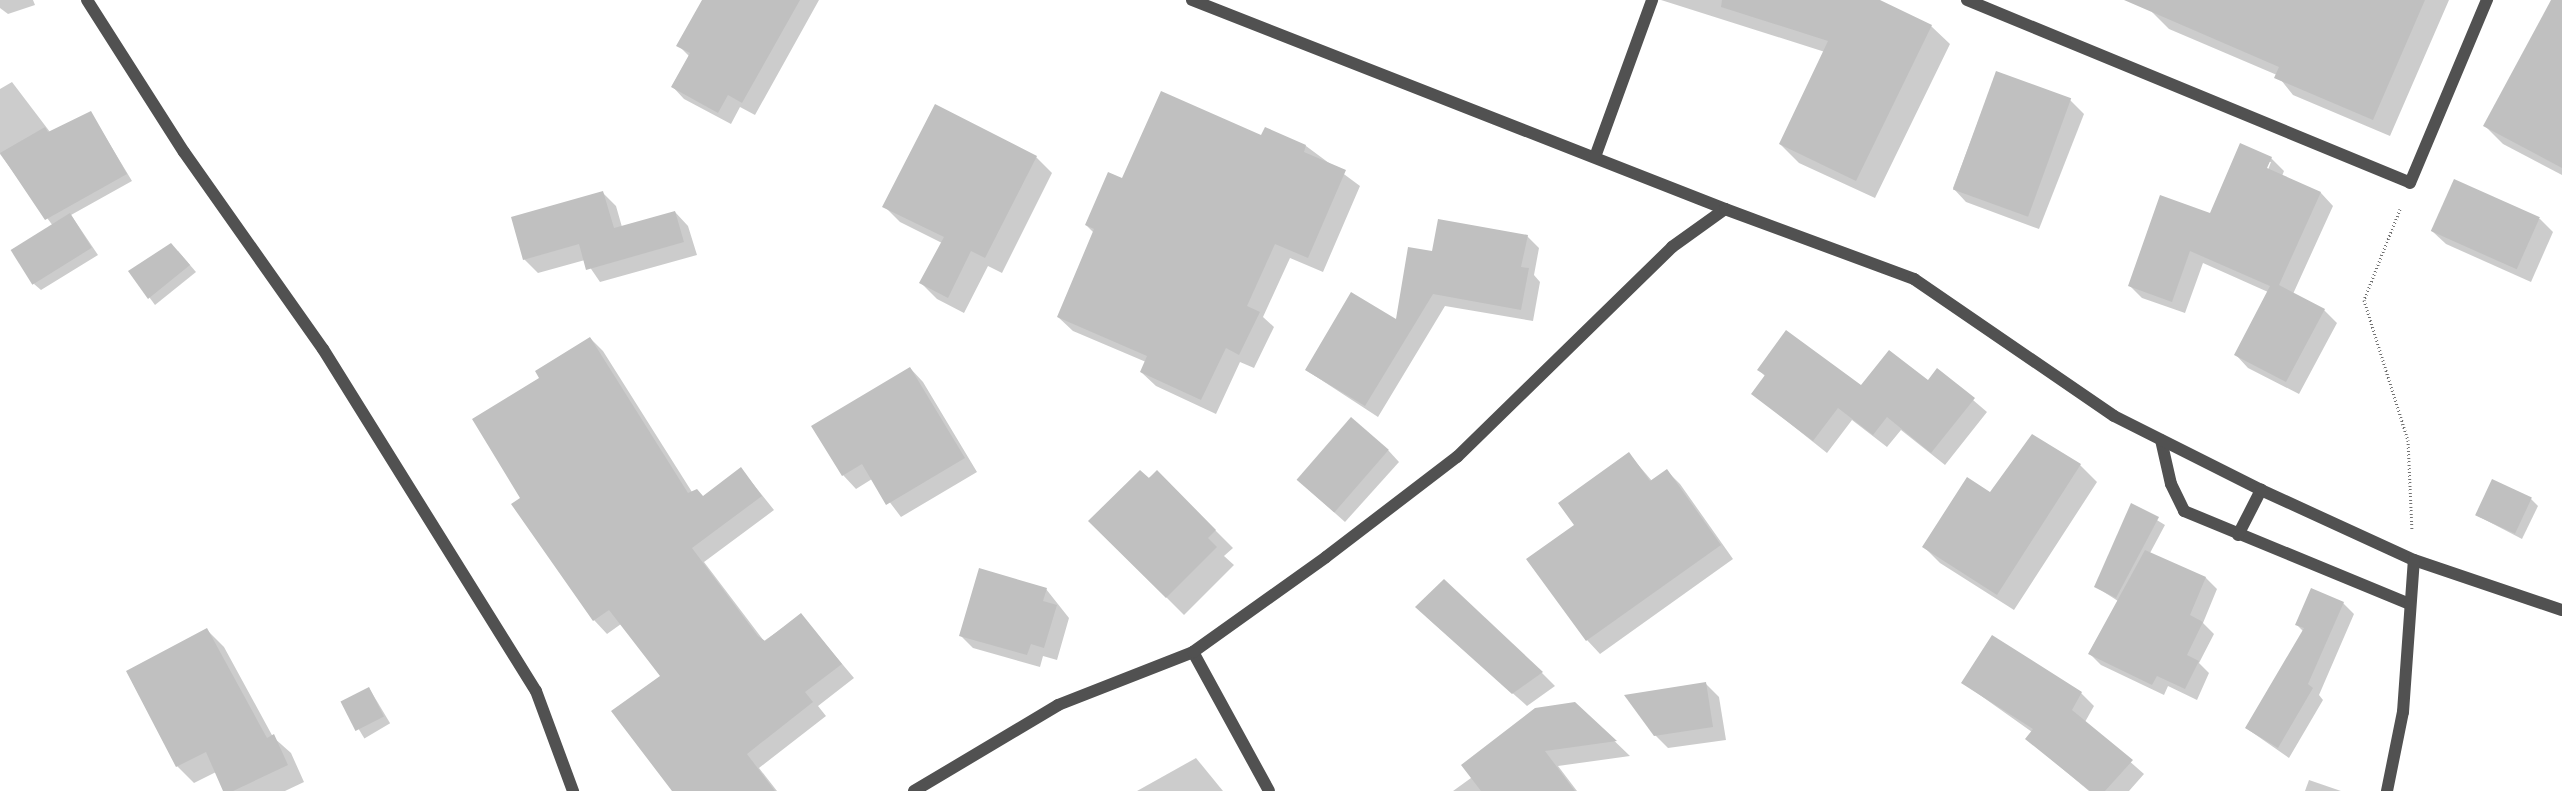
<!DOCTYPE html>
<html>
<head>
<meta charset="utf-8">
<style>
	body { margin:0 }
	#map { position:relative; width:2562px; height:791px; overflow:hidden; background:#fff; font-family:Ubuntu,sans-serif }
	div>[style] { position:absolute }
	.shadow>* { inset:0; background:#0003; transform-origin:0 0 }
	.building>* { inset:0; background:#c0c0c0; transform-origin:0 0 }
	.path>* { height:3px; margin-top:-1.5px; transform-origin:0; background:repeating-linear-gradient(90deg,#737373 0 1px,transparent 0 3.5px) }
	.minor>* { height:12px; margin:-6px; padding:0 6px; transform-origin:6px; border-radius:6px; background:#515151 }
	span { translate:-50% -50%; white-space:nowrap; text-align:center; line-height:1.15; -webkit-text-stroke:4px #fff; paint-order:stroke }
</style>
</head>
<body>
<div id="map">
	<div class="shadow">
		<i style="clip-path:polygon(0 0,33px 0,35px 5px,8px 14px,0 8px)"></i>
		<i style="clip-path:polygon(707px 0,819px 0,755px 115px,740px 107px,731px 124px,684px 99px,672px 86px,689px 56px,680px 47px)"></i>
		<i style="clip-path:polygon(1661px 0,1877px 0,1931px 26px,1950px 44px,1875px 198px,1799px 163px,1780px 144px,1825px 52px)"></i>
		<i style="clip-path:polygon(2157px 0,2449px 0,2390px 136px,2293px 95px,2277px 75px,2169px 29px,2152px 12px)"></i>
		<i style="clip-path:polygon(2562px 6px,2562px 175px,2503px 144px,2485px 126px)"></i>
		<i style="clip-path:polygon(1997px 72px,2070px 100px,2084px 114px,2039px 229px,1966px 202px,1953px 188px)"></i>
		<i style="clip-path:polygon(12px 82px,50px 132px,91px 113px,132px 181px,71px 215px,98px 255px,41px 290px,34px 284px,53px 226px,0 154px,0 89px)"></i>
		<i style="clip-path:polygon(1263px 137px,1306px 146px,1360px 186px,1323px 272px,1290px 258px,1263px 317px,1274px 327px,1254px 368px,1240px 362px,1216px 414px,1156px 386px,1141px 372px,1146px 362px,1073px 331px,1058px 317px,1094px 233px,1086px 225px,1123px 180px)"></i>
		<i style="clip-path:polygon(1036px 157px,1052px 173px,1002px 273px,988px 266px,964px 313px,937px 299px,921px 283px,942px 243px,900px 222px,884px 206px)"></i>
		<i style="clip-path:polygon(evenodd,2271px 158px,2284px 171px,2282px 176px,2321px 193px,2333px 206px,2293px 294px,2324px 310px,2337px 323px,2299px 394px,2248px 368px,2236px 355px,2268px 292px,2203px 263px,2185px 313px,2142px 298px,2130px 286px,2271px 158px,2268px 162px,2271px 162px,2266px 175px,2264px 174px,2268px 162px)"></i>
		<i style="clip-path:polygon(603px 193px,616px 206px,622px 227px,675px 212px,688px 226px,697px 255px,600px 282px,585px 260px,538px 273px,524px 259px)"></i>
		<i style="clip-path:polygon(2540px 219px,2553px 232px,2531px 282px,2446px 244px,2432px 231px)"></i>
		<i style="clip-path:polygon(1527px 236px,1539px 248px,1534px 275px,1540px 282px,1533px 321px,1445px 306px,1378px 417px,1306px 370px,1397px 321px,1433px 253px)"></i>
		<i style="clip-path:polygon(178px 251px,196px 272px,155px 305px,130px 271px)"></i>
		<i style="clip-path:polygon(590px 338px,603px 351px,692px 492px,704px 497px,741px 469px,774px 510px,704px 562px,764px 641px,801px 615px,854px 678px,818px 706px,826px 716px,759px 768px,777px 791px,673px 791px,661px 676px,621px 624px,607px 634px,594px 620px,522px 498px,541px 378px)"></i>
		<i style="clip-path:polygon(910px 368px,923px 382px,977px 472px,901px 517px,872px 479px,856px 489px,843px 475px)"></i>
		<i style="clip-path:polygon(1759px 370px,1861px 387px,1928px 382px,1938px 370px,1987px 412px,1945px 465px,1901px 430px,1887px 447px,1852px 420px,1827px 453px,1753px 394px,1766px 377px)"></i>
		<i style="clip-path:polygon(2033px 436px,2080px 465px,2097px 482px,2014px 610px,1940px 563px,1923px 546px,1990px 494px)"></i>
		<i style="clip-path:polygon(1388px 450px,1399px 462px,1345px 522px,1308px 489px)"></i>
		<i style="clip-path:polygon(1629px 454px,1652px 481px,1667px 471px,1680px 484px,1733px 559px,1600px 654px,1587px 640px,1576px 525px)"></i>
		<i style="clip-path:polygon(1157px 472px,1233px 548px,1224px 556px,1234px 565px,1184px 615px,1090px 521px)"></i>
		<i style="clip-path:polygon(2531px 499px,2538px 506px,2522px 539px,2476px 515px)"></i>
		<i style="clip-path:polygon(2132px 505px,2165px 525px,2150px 553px,2206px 578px,2217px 589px,2203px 623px,2214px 634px,2199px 663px,2209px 673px,2197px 700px,2168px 686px,2164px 695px,2101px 665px,2089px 653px,2118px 601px,2096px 587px)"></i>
		<i style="clip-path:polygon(1444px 581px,1542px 673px,1555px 686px,1527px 706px,1430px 620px)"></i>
		<i style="clip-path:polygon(1046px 589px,1069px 618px,1057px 660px,1043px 656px,1040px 667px,973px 648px,960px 635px)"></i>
		<i style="clip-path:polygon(2343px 603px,2354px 614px,2319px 695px,2323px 700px,2289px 758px,2246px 728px,2303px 631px,2296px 624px)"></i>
		<i style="clip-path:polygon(207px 630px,224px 647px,273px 737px,291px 753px,304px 782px,285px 791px,224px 791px,216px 772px,194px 783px,177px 766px,127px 672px)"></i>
		<i style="clip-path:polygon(1963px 683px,2081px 693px,2094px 706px,2085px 722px,2144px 774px,2129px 791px,2089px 791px,2027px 739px,2032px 732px)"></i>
		<i style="clip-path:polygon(1706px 684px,1719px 697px,1726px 740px,1668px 748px,1655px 735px)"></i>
		<i style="left:369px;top:688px;width:41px;height:30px;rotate:59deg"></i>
		<i style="clip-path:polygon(1575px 703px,1630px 756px,1558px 766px,1577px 791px,1453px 791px)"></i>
		<i style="clip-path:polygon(1196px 758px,1223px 791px,1137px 791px)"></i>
		<i style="clip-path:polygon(2309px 780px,2341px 791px,2305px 791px)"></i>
	</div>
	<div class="building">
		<i style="clip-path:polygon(702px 0,800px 0,742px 103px,728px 95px,718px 113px,671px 87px,690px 53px,676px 46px)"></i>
		<i style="clip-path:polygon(1722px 0,1880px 0,1932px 25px,1856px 181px,1779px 144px,1828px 41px,1721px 7px)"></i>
		<i style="clip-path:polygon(2124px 0,2425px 0,2373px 120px,2274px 78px,2279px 67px)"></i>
		<i style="clip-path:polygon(2551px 0,2562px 0,2562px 168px,2483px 126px)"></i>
		<i style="left:1996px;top:71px;width:80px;height:126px;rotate:20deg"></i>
		<i style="clip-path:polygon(1161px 91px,1261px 135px,1265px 127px,1306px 145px,1304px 152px,1346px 170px,1308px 258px,1275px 244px,1247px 306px,1260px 312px,1239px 355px,1226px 348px,1201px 400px,1140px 372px,1147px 356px,1057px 317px,1094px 229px,1085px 225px,1108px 172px,1122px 178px)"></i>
		<i style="clip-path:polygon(935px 104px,1037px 156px,985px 258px,971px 251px,948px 298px,919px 283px,944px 237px,882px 207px)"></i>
		<i style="clip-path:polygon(91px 111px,127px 174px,45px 220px,0 153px,45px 127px,48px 132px)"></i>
		<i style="clip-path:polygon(2240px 143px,2272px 157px,2267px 168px,2321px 192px,2279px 285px,2325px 309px,2286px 382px,2234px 355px,2270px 286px,2190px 251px,2172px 302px,2128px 286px,2160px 195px,2210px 213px)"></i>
		<i style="left:2454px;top:179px;width:94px;height:57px;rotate:24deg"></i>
		<i style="clip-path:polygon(603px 191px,614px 228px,675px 211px,684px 242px,586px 270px,579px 244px,523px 260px,511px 217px)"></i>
		<i style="left:70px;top:213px;width:41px;height:70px;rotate:58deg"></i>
		<i style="clip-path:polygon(1438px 219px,1528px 235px,1521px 267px,1529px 268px,1521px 310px,1433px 294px,1365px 406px,1305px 370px,1351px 292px,1396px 319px,1408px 247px,1432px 251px)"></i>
		<i style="clip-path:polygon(171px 243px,190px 265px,148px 299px,128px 271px)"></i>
		<i style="clip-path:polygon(1786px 330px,1861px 385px,1889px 350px,1928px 380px,1937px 368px,1975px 398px,1931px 453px,1887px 417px,1873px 435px,1838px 408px,1813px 441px,1751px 394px,1765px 375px,1757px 370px)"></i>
		<i style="clip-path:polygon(590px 337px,688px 493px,697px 489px,703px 496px,741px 467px,762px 496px,692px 548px,758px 636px,765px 641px,801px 613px,842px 664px,805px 692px,813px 702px,747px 754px,775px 791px,672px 791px,611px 711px,660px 676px,609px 610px,593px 621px,511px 504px,520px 498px,472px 419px,539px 378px,535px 371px)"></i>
		<i style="clip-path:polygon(910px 367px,965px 458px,886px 505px,862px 464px,842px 476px,811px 426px)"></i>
		<i style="left:1351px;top:417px;width:50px;height:83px;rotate:41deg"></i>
		<i style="clip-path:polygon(2032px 434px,2081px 464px,1997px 595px,1922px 547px,1967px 477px,1990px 492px)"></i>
		<i style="clip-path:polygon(1629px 452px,1650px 481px,1667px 469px,1721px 545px,1586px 641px,1526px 559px,1574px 525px,1558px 503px)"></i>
		<i style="clip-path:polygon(1140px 470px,1149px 478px,1157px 470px,1216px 530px,1208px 538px,1217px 547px,1166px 598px,1088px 521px)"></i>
		<i style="left:2492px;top:479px;width:44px;height:40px;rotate:25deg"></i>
		<i style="clip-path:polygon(2131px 503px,2159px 517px,2116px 598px,2094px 587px)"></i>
		<i style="clip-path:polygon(2145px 550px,2206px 577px,2190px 615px,2203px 622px,2187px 655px,2199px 661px,2185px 689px,2157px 676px,2152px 685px,2088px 654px)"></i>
		<i style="clip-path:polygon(979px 568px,1047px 588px,1043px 601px,1057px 605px,1044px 648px,1031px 644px,1027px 655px,959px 636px)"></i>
		<i style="clip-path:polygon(1444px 579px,1543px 672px,1512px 694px,1415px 607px)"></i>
		<i style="clip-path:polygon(2311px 588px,2344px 602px,2308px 684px,2313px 688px,2278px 748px,2245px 728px,2304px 628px,2295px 625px)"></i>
		<i style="clip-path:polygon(207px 628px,267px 738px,274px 734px,288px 765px,233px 791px,223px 791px,206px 752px,176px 767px,126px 671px)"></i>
		<i style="clip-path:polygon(1992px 635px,2082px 692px,2072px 710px,2133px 760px,2105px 791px,2090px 791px,2025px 739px,2033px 729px,1961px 683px)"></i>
		<i style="clip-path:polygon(1706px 682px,1713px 727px,1654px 736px,1624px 695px)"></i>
		<i style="left:369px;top:687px;width:33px;height:32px;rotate:63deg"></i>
		<i style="clip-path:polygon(1575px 702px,1617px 741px,1545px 751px,1575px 791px,1481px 791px,1461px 765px,1535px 708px)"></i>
	</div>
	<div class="path">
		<i style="left:2400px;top:209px;width:98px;rotate:111.6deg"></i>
		<i style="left:2364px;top:300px;width:147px;rotate:72.6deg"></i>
		<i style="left:2408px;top:440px;width:90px;rotate:87.5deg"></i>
	</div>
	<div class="minor">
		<i style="left:87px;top:0;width:180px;rotate:57.5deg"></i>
		<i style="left:184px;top:152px;width:241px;rotate:54.8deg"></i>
		<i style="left:323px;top:349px;width:403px;rotate:58.1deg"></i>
		<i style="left:536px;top:691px;width:107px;rotate:69.7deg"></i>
		<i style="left:1192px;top:0;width:573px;rotate:21.41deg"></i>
		<i style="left:1967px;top:0;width:479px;rotate:22.4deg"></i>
		<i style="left:2410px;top:183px;width:199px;rotate:-67.2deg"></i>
		<i style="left:1595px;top:157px;width:167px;rotate:-70deg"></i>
		<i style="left:2161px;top:440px;width:45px;rotate:77.2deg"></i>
		<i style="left:2171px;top:484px;width:30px;rotate:64deg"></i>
		<i style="left:2184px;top:511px;width:244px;rotate:22.4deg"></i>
		<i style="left:2238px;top:535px;width:51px;rotate:-62.9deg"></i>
		<i style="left:1193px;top:652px;width:158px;rotate:61.3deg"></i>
		<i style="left:914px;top:791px;width:168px;rotate:-30.8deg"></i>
		<i style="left:1058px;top:705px;width:145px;rotate:-21.4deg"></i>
		<i style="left:1193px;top:652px;width:163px;rotate:-35.5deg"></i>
		<i style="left:1326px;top:557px;width:165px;rotate:-37.4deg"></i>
		<i style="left:1457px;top:457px;width:301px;rotate:-44.3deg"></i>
		<i style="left:1672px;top:247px;width:65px;rotate:-35.6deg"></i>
		<i style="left:1725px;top:209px;width:202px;rotate:20.3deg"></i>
		<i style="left:1914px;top:279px;width:242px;rotate:34.4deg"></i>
		<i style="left:2114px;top:416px;width:165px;rotate:26.7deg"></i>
		<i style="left:2261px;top:490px;width:168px;rotate:24.6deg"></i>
		<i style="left:2414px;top:560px;width:156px;rotate:18.7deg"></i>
		<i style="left:2387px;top:791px;width:81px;rotate:-78.6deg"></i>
		<i style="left:2403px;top:712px;width:152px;rotate:-85.9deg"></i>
	</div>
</div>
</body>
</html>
